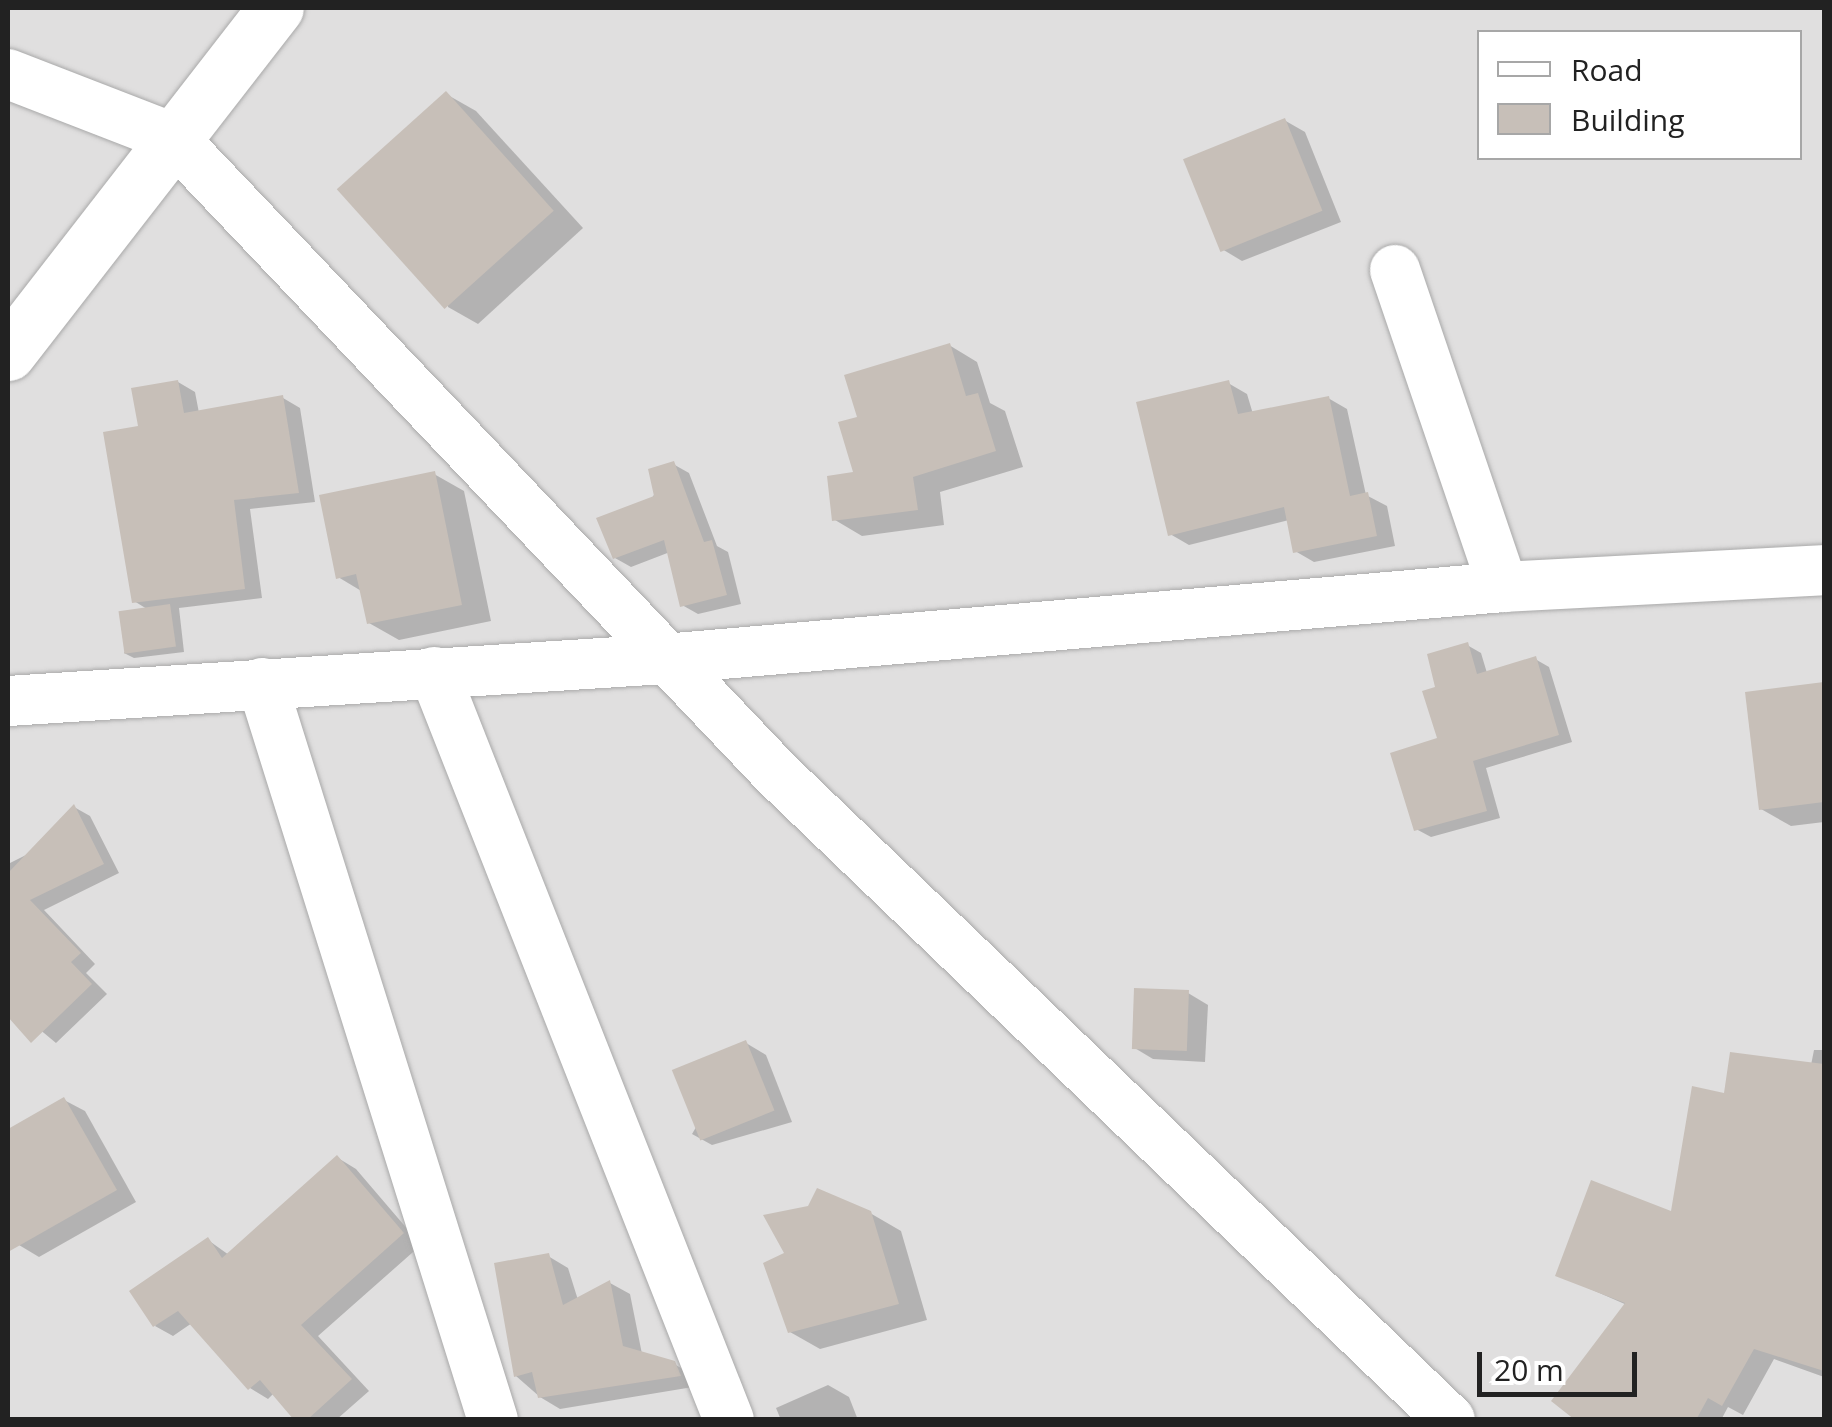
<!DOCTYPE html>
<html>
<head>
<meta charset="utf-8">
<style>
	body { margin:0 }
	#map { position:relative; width:1832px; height:1427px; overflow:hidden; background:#f2efe9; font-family:"Open Sans",sans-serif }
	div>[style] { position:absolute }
	.residential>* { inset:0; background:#e0dfdf }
	.shadow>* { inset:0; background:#0003 }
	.building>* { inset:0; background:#c7bfb8; transform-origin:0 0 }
	.roads { filter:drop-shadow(0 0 2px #a9a9a9) drop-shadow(0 0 2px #a9a9a9) }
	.minor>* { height:50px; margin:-25px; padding:0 25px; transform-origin:25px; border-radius:25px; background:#fff }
	.tertiary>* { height:55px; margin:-27.5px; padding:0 27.5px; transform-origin:27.5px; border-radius:27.5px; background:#fff }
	span { translate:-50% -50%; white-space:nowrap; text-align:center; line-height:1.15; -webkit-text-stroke:8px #fff; paint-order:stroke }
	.frame { position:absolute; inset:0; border:10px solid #222; pointer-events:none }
	.legend { position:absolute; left:1477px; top:30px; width:325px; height:130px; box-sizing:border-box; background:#fff; border:2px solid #a7a7a7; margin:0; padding:12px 18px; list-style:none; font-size:30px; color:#222 }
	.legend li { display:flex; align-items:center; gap:20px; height:50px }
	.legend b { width:50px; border:2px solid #a7a7a7 }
	.scale { position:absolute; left:1477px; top:1352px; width:160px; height:45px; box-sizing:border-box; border:5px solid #222; border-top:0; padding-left:12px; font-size:30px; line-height:35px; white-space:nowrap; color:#222; -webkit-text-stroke:8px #fff; paint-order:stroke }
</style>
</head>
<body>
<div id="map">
	<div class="residential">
		<i style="clip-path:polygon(evenodd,8px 8px,1824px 8px,1824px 1419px,8px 1419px,8px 8px,1480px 32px,1800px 32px,1800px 158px,1480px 158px,1480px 32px)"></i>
	</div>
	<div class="shadow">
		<i style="clip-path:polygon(446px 94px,476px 111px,583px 228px,478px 324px,448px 307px)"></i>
		<i style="clip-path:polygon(1284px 120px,1305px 132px,1341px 222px,1242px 261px,1222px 249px)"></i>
		<i style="clip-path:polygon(949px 345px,977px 362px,990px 403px,1005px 411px,1023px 467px,940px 492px,944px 525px,862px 536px,835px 520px,856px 474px)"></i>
		<i style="clip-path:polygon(178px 382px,195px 392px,199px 413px,283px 398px,300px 408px,315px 502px,250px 509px,262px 598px,179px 608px,184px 652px,134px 658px,124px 653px,147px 609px,134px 601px,141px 428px)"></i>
		<i style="clip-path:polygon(1228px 383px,1247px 394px,1253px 414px,1328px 398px,1347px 409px,1366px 495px,1387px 506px,1395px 546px,1314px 562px,1295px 551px,1289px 520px,1189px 545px,1170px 534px)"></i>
		<i style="clip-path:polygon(673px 464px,689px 473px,717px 546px,728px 552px,741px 604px,698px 614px,682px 605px,670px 552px,631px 567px,615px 558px)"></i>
		<i style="clip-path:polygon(434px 474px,464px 491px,491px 621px,399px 640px,369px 623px,363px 592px,338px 577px)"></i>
		<i style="clip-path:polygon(1467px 645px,1481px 653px,1487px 673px,1535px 659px,1549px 667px,1572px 742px,1486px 768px,1500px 818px,1431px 837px,1416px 829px,1440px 739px,1438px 688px)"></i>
		<i style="clip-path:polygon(1824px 685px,1824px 822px,1791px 826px,1761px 809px,1747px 694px)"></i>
		<i style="clip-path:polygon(74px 807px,90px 816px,119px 873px,44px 910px,95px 964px,86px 973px,107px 994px,56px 1043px,8px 1003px,8px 864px,30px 853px)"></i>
		<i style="clip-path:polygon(1188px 993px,1208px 1005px,1205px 1062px,1153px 1059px,1133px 1047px)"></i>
		<i style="clip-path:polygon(746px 1043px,766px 1055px,792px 1122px,712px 1145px,692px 1134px)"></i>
		<i style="clip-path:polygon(1814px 1050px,1824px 1050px,1824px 1219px,1776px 1221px,1824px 1237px,1824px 1377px,1774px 1359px,1743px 1415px,1728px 1407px,1721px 1420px,1579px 1420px,1627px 1305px,1558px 1275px,1673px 1214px,1726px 1096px,1811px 1065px)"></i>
		<i style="clip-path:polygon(64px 1100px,85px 1111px,136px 1202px,39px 1257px,19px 1245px,8px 1225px,8px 1132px)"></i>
		<i style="clip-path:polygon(338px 1158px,356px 1169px,421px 1245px,318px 1336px,369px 1391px,336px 1420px,297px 1420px,274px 1393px,268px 1399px,250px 1388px,192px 1323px,173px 1336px,155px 1326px,208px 1240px,229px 1255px)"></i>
		<i style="clip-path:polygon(870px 1213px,901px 1231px,927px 1320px,820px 1349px,790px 1332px)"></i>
		<i style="clip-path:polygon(548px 1256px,568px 1268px,578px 1300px,610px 1283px,630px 1294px,642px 1354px,674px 1364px,695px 1376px,699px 1386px,560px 1409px,540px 1397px,516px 1376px)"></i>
		<i style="clip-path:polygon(828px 1385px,849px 1397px,858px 1420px,781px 1420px,776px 1408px)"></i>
	</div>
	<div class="building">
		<i style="left:446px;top:91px;width:161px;height:147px;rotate:48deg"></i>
		<i style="left:1285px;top:118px;width:100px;height:110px;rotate:68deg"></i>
		<i style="clip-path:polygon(950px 343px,966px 396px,978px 393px,996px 451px,913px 477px,918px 510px,832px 521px,827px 476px,853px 472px,838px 422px,857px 417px,844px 375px)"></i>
		<i style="clip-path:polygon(178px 380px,184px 413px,283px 395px,299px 493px,234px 500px,245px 589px,132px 603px,103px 432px,138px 426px,131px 388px)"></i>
		<i style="clip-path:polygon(1229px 380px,1238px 414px,1329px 396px,1350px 496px,1368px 492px,1377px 536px,1293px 553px,1284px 507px,1168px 536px,1136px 402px)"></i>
		<i style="clip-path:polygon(674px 461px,704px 542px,712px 540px,727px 595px,680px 607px,664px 540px,613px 559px,596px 518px,654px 496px,648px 469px)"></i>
		<i style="clip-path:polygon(435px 471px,462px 605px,367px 624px,356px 574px,336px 579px,319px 495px)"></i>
		<i style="left:170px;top:604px;width:43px;height:52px;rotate:82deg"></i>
		<i style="clip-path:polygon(1468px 642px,1477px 674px,1536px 656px,1559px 735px,1473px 761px,1487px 811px,1414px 831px,1390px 753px,1437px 738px,1422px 691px,1435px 687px,1427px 654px)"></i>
		<i style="clip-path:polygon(1824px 682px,1824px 802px,1759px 810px,1745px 692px)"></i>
		<i style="clip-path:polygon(74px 804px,104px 864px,30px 900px,81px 953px,71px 962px,92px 984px,31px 1043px,8px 1017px,8px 873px)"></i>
		<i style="left:1134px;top:988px;width:55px;height:61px;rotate:2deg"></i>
		<i style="left:746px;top:1040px;width:76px;height:80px;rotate:68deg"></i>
		<i style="clip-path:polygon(1730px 1052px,1824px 1064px,1824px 1371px,1754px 1349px,1722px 1406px,1708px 1398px,1696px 1420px,1575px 1420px,1551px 1401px,1625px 1303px,1555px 1276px,1591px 1180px,1671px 1211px,1692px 1086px,1724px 1093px)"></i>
		<i style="clip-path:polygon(64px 1097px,117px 1190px,8px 1252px,8px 1129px)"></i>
		<i style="clip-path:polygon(337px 1155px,404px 1233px,301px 1325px,352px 1379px,307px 1420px,294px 1420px,260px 1380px,248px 1390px,178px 1311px,153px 1327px,129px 1291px,208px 1237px,222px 1258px)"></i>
		<i style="clip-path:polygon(817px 1188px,871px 1211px,899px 1304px,788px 1333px,763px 1263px,784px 1253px,763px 1215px,808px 1206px)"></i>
		<i style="clip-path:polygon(549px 1253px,563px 1305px,610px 1280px,623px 1346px,675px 1361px,681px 1376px,538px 1398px,532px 1372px,514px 1377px,494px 1263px)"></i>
	</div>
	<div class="roads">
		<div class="minor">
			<i style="left:8px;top:74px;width:177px;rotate:21.2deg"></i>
			<i style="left:173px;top:138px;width:877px;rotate:46.48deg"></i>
			<i style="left:777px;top:774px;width:933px;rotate:43.83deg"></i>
			<i style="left:1395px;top:270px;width:335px;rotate:71.2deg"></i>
			<i style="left:434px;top:672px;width:804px;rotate:68.48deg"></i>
			<i style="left:262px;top:683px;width:772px;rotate:72.6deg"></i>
			<i style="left:8px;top:701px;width:657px;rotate:-3.66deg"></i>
			<i style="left:664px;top:659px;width:842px;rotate:-4.9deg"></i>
			<i style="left:1503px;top:587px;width:321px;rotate:-3deg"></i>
		</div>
		<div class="tertiary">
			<i style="left:8px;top:353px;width:437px;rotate:-52.2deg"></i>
		</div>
	</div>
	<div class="frame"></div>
	<ul class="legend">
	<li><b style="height:12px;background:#fff"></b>Road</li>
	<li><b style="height:28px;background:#c7bfb8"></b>Building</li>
	</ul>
	<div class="scale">20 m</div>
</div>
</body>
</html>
